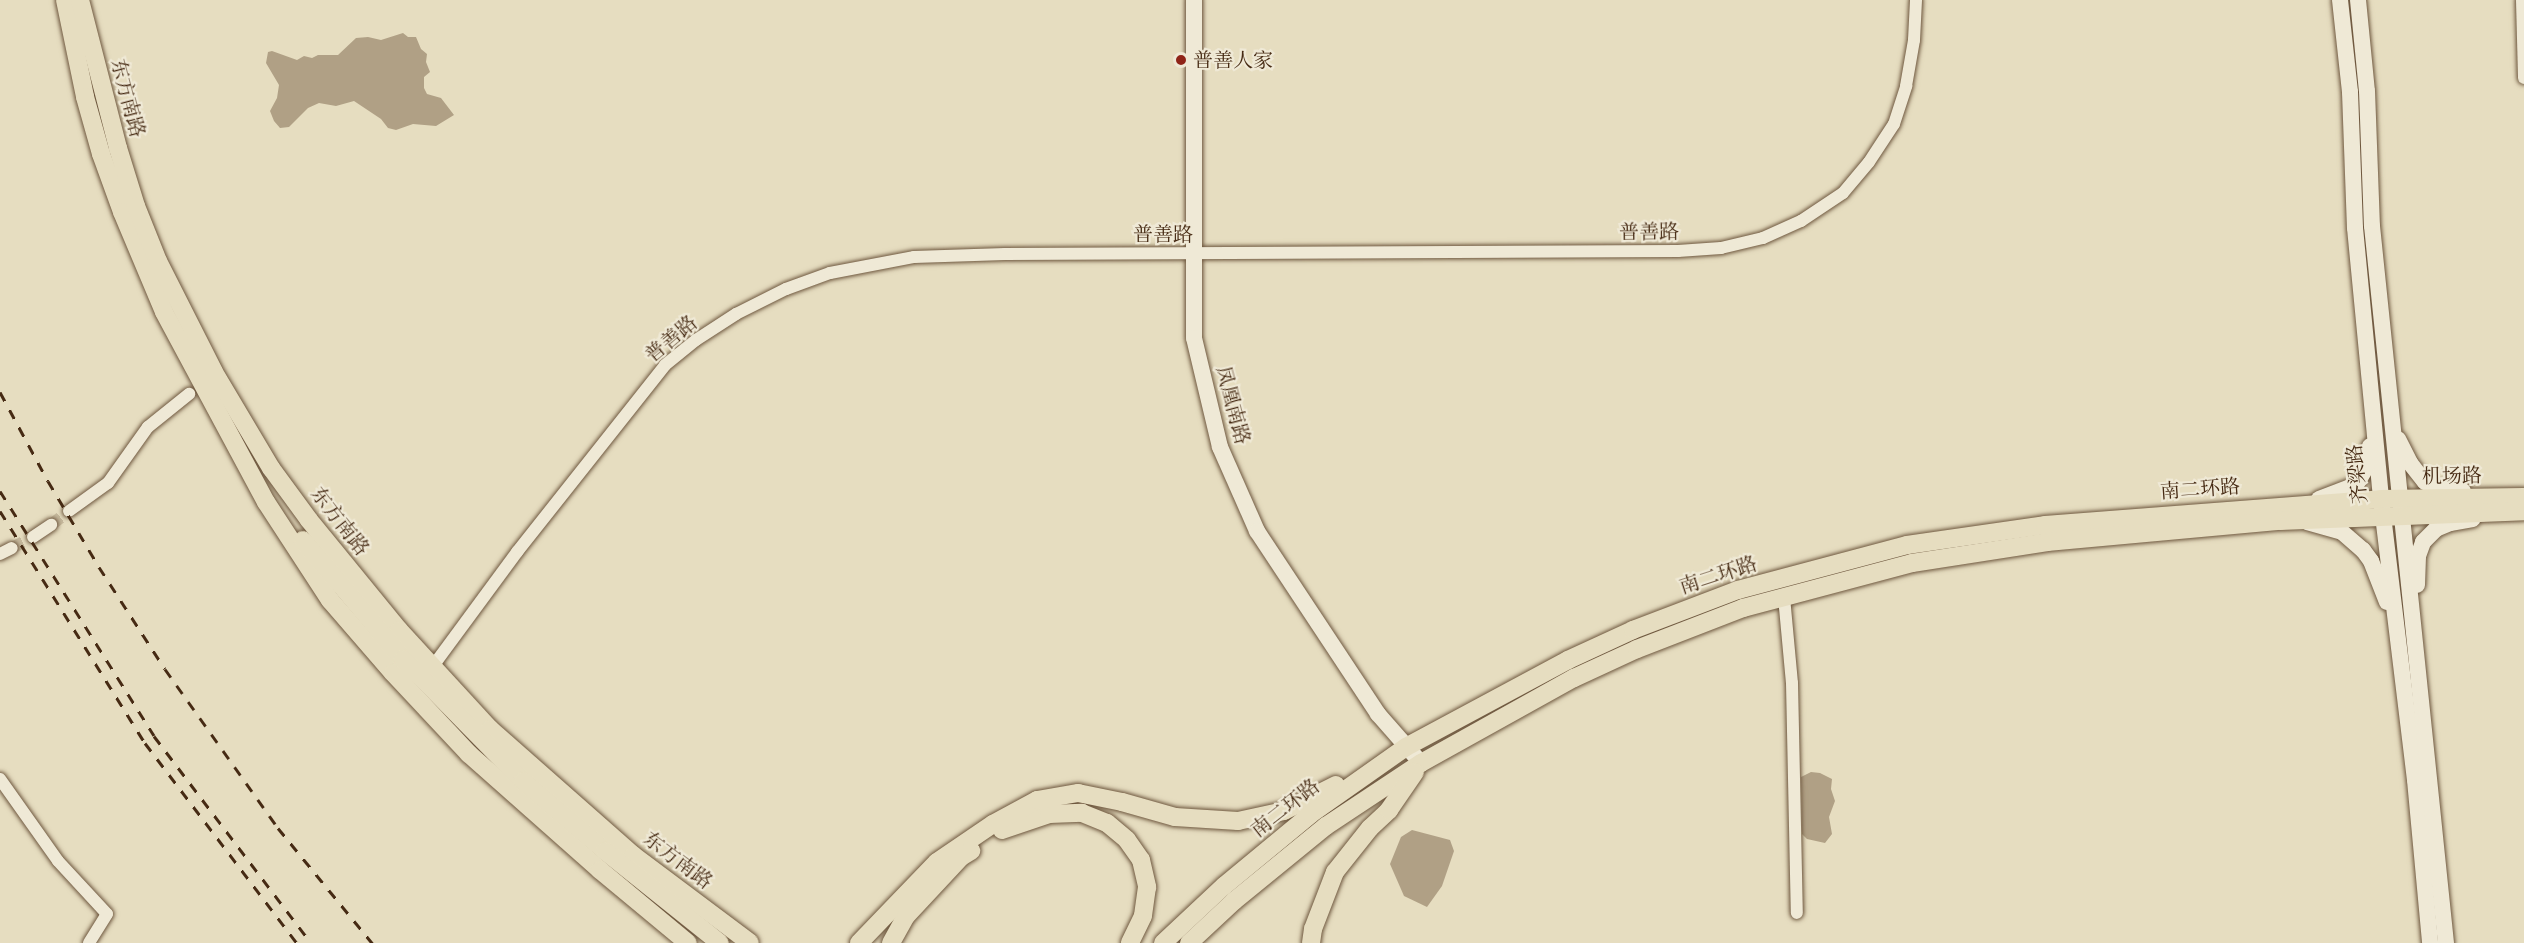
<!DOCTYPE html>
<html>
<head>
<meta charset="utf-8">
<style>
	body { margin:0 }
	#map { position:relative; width:2524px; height:943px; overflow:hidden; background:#e6ddc0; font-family:"Libre Caslon Text","Noto Serif SC",serif }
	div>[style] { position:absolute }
	.water>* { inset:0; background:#b0a085 }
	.street-tunnel>* { height:12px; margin-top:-6px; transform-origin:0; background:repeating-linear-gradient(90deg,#c6b99d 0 12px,transparent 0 18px) }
	.roads { filter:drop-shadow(0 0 2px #6e573e) drop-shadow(0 0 2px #6e573e) }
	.street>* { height:12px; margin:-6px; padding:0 6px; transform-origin:6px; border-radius:6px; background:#efe9d6 }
	.secondary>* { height:16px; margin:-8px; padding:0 8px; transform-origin:8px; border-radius:8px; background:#efe9d6 }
	.primary>* { height:18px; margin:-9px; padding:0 9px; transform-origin:9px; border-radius:9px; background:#e6ddc0 }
	.rail>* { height:3px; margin-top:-1.5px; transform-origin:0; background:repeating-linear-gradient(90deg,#462a13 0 10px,transparent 0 20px) }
	.dots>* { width:16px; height:16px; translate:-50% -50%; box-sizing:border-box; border:3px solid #efe9d6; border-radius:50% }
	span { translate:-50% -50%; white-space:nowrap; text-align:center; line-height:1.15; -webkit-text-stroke:4.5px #efe9d6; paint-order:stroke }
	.poi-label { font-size:20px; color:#462a13 }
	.left { translate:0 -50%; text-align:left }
	.street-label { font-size:20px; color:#462a13 }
</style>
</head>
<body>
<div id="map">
	<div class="water">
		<i style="clip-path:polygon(403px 33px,408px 37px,416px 37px,421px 49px,427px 54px,426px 62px,430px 72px,424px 77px,424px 88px,427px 94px,441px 98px,454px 115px,436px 126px,413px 124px,396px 130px,388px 128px,381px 119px,354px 101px,336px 106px,319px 103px,308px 108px,289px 127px,280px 128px,274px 121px,270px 111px,277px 98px,279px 85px,266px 63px,268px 52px,272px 51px,297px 60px,304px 56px,312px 58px,318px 55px,338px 55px,356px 38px,368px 37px,381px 40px)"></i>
		<i style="clip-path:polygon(1811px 772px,1820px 773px,1832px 779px,1831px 789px,1835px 801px,1829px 817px,1832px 834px,1825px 843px,1807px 839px,1802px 834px,1801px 777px)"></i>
		<i style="clip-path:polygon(1412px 830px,1450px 840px,1454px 851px,1442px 886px,1427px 907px,1404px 896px,1390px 864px,1401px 837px)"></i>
	</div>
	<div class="street-tunnel">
		<i style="left:51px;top:525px;width:23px;rotate:-38deg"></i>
		<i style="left:12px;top:548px;width:24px;rotate:-28deg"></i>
	</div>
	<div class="roads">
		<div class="street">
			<i style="left:2522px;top:0;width:78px;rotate:88.5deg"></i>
			<i style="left:69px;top:511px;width:48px;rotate:-35.7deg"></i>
			<i style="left:108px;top:483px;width:69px;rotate:-54.5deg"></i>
			<i style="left:148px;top:427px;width:53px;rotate:-38.8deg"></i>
			<i style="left:33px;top:537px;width:22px;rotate:-34deg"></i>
			<i style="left:0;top:554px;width:13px;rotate:-27deg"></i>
			<i style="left:1784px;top:597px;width:86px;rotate:84.7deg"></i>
			<i style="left:1792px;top:683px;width:230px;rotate:88.8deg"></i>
			<i style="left:433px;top:666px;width:142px;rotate:-53.6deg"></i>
			<i style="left:517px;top:552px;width:238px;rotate:-51.6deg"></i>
			<i style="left:665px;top:365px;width:40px;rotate:-39deg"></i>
			<i style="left:696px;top:340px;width:48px;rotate:-33deg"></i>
			<i style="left:736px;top:314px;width:56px;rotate:-26.6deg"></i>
			<i style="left:786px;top:289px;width:47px;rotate:-20deg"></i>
			<i style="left:830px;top:273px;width:86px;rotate:-10.8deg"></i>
			<i style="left:914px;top:257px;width:91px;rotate:-1.9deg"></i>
			<i style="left:1005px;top:254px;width:673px;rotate:-0.26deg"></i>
			<i style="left:1678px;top:251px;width:43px;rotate:-4deg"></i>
			<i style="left:1721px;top:248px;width:43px;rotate:-13.4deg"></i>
			<i style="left:1763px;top:238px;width:42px;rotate:-24.1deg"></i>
			<i style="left:1801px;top:221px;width:50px;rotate:-33.7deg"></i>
			<i style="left:1843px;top:193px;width:40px;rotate:-50deg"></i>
			<i style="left:1869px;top:162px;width:45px;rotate:-56.7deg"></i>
			<i style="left:1894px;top:124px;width:40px;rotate:-72deg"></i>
			<i style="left:1906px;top:86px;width:47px;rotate:-80.1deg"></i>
			<i style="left:1914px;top:40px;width:40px;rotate:-87.1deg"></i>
			<i style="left:0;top:779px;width:100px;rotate:54.7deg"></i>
			<i style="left:58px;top:861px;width:72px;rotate:47.2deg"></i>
			<i style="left:107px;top:914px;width:34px;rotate:122deg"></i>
		</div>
		<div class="secondary">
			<i style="left:1194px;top:0;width:338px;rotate:90deg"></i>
			<i style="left:1194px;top:338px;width:112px;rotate:76.6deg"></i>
			<i style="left:1220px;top:447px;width:92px;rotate:66.2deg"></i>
			<i style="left:1257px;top:531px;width:219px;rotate:56.5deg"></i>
			<i style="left:1378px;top:714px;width:65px;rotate:48.7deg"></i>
			<i style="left:2340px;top:0;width:93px;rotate:83.8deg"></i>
			<i style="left:2350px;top:92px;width:136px;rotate:87.9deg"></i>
			<i style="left:2355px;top:228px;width:272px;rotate:84.5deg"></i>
			<i style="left:2381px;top:499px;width:283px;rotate:83.1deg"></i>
			<i style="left:2415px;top:780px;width:164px;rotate:84.7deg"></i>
			<i style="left:2358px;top:0;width:91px;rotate:84.4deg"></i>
			<i style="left:2367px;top:91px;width:135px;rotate:87.9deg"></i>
			<i style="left:2372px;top:226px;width:721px;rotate:84.11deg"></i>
			<i style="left:2398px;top:439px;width:27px;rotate:63deg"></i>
			<i style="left:2410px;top:463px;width:24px;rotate:52deg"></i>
			<i style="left:2425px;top:482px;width:17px;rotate:25deg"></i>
			<i style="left:2440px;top:489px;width:23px;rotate:5deg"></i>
			<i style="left:2319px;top:499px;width:40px;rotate:-21deg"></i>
			<i style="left:2356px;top:485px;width:20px;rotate:-60deg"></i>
			<i style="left:2366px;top:468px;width:22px;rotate:-80deg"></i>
			<i style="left:2307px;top:522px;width:36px;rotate:16deg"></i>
			<i style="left:2342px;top:532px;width:28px;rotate:41deg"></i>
			<i style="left:2363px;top:550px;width:14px;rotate:54deg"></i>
			<i style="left:2371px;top:561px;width:44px;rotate:68.7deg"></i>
			<i style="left:2417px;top:585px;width:29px;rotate:-88deg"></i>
			<i style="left:2418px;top:556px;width:15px;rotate:-70deg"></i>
			<i style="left:2423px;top:542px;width:18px;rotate:-45deg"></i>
			<i style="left:2436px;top:529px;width:15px;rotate:-23deg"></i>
			<i style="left:2450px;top:523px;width:23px;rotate:-10deg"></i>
		</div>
		<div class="primary">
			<i style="left:65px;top:0;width:99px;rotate:78.3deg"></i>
			<i style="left:85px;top:97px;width:59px;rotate:74.3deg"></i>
			<i style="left:101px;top:154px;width:62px;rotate:70.1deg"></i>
			<i style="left:122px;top:212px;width:108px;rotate:67.2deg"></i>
			<i style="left:164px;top:312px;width:216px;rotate:61.8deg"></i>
			<i style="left:266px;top:502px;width:117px;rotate:56.9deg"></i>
			<i style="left:330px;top:600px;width:96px;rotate:49.2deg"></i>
			<i style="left:393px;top:673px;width:111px;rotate:46.8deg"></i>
			<i style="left:469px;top:754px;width:175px;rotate:41.5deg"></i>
			<i style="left:600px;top:870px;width:114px;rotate:39.7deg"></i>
			<i style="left:80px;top:0;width:153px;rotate:75.6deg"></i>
			<i style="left:118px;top:148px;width:61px;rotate:72.8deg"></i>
			<i style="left:136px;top:206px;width:59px;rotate:68.2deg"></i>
			<i style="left:158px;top:261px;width:124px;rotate:63.2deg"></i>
			<i style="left:214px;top:372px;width:112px;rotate:59.3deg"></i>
			<i style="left:271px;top:468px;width:64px;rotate:53.8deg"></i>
			<i style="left:309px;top:520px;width:142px;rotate:50.7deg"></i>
			<i style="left:399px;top:630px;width:134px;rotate:47.4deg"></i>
			<i style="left:490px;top:729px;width:191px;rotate:41.4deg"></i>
			<i style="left:633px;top:855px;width:146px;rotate:36.9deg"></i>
			<i style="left:303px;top:540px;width:155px;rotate:50deg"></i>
			<i style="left:403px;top:659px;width:171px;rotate:45.5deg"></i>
			<i style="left:523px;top:781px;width:108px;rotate:40.5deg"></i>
			<i style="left:605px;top:851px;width:147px;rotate:38.7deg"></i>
			<i style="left:1002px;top:830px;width:50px;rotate:-18.8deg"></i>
			<i style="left:1049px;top:814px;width:33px;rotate:-2deg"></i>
			<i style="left:1082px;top:813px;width:27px;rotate:22deg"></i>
			<i style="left:1107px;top:823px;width:26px;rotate:40deg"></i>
			<i style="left:1127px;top:840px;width:24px;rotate:55deg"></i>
			<i style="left:1141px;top:860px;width:28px;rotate:77deg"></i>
			<i style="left:1147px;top:887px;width:29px;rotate:98deg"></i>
			<i style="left:1143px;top:916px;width:30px;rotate:116deg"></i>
			<i style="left:859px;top:943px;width:112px;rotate:-46.1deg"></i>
			<i style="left:937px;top:862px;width:68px;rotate:-34.2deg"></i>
			<i style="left:993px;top:824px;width:50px;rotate:-28.6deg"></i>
			<i style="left:1037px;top:800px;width:42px;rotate:-9.7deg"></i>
			<i style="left:1078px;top:793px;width:45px;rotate:11.6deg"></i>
			<i style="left:1122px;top:802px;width:55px;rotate:15.8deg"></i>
			<i style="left:1175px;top:817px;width:63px;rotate:3.6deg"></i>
			<i style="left:1238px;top:821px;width:47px;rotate:-12.3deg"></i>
			<i style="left:1284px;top:811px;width:58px;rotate:-26.6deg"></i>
			<i style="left:891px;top:943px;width:31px;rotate:-61deg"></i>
			<i style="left:906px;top:916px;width:81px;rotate:-47deg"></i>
			<i style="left:961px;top:857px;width:12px;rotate:-31deg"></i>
			<i style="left:1163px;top:943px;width:83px;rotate:-43.1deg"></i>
			<i style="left:1224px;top:886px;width:113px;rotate:-39.6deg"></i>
			<i style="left:1311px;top:814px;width:116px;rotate:-35.2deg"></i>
			<i style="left:1406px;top:747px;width:184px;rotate:-28.2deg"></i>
			<i style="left:1568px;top:660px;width:72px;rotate:-24.8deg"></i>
			<i style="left:1633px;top:630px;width:112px;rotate:-20.9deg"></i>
			<i style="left:1738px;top:590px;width:175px;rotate:-14.9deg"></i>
			<i style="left:1907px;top:545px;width:139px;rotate:-8.2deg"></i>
			<i style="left:2045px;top:525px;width:337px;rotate:-4.4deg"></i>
			<i style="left:2381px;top:499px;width:143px;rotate:-0.8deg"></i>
			<i style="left:1189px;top:943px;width:62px;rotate:-43deg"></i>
			<i style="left:1234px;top:901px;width:119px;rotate:-39.2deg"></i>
			<i style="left:1326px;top:826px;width:114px;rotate:-33.6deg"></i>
			<i style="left:1421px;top:763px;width:175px;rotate:-29.1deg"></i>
			<i style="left:1574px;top:678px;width:69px;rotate:-24.7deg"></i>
			<i style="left:1637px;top:649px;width:114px;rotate:-21.1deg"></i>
			<i style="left:1743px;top:608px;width:175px;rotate:-14.9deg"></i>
			<i style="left:1912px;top:563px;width:137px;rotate:-8.8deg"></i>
			<i style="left:2047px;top:542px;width:234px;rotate:-5.2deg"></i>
			<i style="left:2280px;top:521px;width:244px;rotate:-2.3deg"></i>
			<i style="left:1311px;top:943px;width:14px;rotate:-82deg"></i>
			<i style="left:1313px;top:929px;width:61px;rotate:-68.9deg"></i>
			<i style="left:1335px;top:872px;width:56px;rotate:-51.5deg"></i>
			<i style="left:1370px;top:828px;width:26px;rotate:-43deg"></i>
			<i style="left:1389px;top:810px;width:46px;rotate:-55.6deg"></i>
		</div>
	</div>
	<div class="rail">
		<i style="left:0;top:392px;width:101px;rotate:61.7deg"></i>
		<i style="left:48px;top:481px;width:100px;rotate:59.3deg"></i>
		<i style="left:99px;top:567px;width:121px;rotate:57.1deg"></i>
		<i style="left:165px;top:669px;width:195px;rotate:54.6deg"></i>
		<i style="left:278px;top:828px;width:149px;rotate:50.7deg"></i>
		<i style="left:0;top:491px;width:289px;rotate:57.8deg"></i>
		<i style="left:154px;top:736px;width:260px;rotate:52.8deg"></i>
		<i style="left:0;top:511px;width:274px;rotate:58deg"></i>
		<i style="left:145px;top:743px;width:251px;rotate:52.8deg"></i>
	</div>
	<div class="dots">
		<i style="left:1181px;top:60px;background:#8f2418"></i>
	</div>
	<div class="poi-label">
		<span class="left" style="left:1193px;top:60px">普善人家</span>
	</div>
	<div class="street-label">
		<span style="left:128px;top:98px;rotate:75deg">东方南路</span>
		<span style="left:1649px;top:232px;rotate:-1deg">普善路</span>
		<span style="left:1163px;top:234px">普善路</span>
		<span style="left:671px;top:339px;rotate:-40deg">普善路</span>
		<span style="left:1233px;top:405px;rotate:75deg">凤凰南路</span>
		<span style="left:2357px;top:474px;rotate:-96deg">齐梁路</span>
		<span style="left:2452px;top:476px;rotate:-1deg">机场路</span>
		<span style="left:2200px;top:489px;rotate:-4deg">南二环路</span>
		<span style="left:340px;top:521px;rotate:52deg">东方南路</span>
		<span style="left:1718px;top:575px;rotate:-18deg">南二环路</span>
		<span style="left:1285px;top:808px;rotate:-38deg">南二环路</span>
		<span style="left:678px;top:860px;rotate:37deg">东方南路</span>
	</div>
</div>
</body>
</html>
